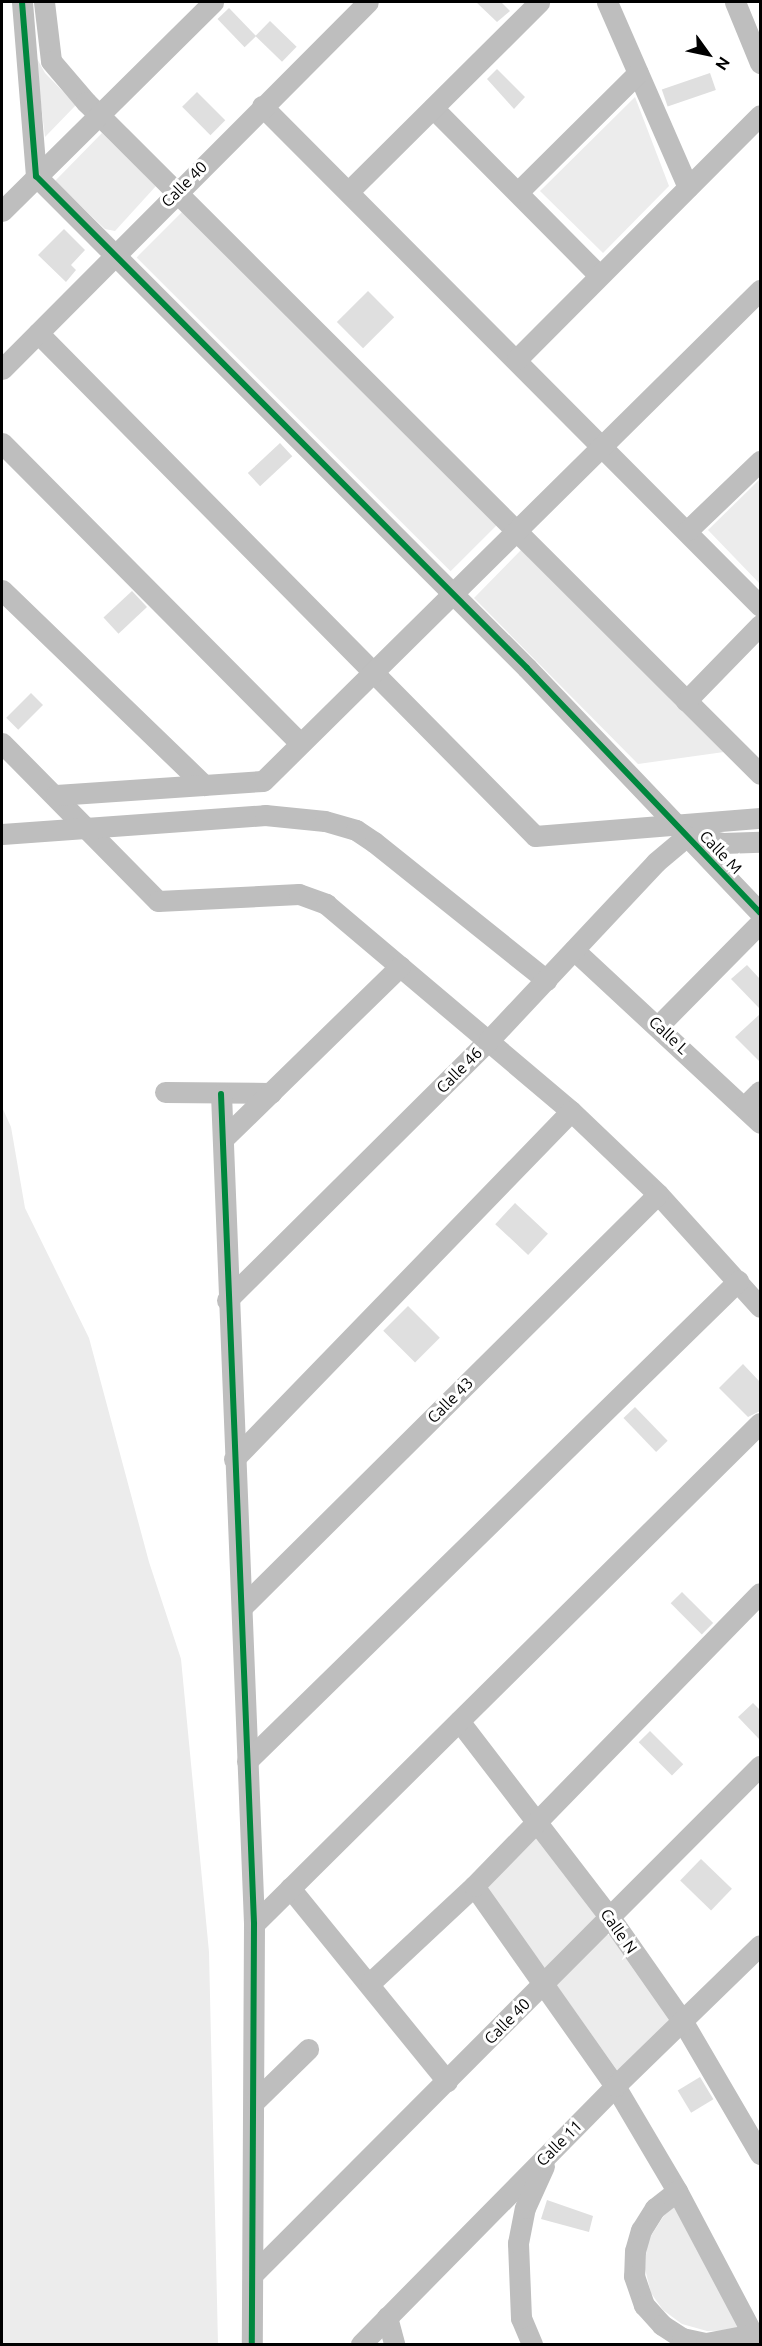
<!DOCTYPE html>
<html>
<head>
<meta charset="utf-8">
<style>
	body { margin:0 }
	#map { position:relative; width:762px; height:2346px; overflow:hidden; background:#fff; font-family:Ubuntu,sans-serif }
	div>[style] { position:absolute }
	.green>* { inset:0; background:#ececec; transform-origin:0 0 }
	.building>* { inset:0; background:#dfdfdf; transform-origin:0 0 }
	.minor>* { height:21px; margin:-10.5px; padding:0 10.5px; transform-origin:10.5px; border-radius:10.5px; background:#bebebe }
	.cycleway>* { height:6px; margin:-3px; padding:0 3px; transform-origin:3px; border-radius:3px; background:#00873e }
	span { translate:-50% -50%; white-space:nowrap; text-align:center; line-height:1.15; -webkit-text-stroke:6px #fff; paint-order:stroke }
	.street-label { font-size:16px; color:#000 }
	.frame { position:absolute; inset:0; border:3px solid #000; pointer-events:none }
	.north { position:absolute; left:678px; top:24px; width:60px; height:60px; -webkit-text-stroke:4px #fff; paint-order:stroke; rotate:123deg; font-size:16px; font-weight:700; line-height:24px; text-align:center; color:#000 }
	.north::after { content:''; display:block; margin:auto; width:21px; height:27px; background:#000; clip-path:polygon(50% 0,100% 100%,50% 72%,0 100%) }
</style>
</head>
<body>
<div id="map">
	<div class="green">
		<i style="clip-path:polygon(35px 55px,45px 73px,76px 105px,45px 137px)"></i>
		<i style="clip-path:polygon(635px 97px,669px 186px,603px 253px,540px 191px)"></i>
		<i style="clip-path:polygon(102px 133px,156px 186px,115px 231px,105px 229px,55px 181px)"></i>
		<i style="left:184px;top:210px;width:444px;height:67px;rotate:45deg"></i>
		<i style="clip-path:polygon(760px 479px,760px 584px,708px 530px)"></i>
		<i style="clip-path:polygon(521px 550px,724px 752px,638px 764px,474px 598px)"></i>
		<i style="clip-path:polygon(2px 1107px,11px 1127px,25px 1208px,89px 1338px,149px 1562px,181px 1659px,209px 1952px,218px 2344px,2px 2344px)"></i>
		<i style="clip-path:polygon(539px 1831px,602px 1917px,548px 1972px,482px 1885px)"></i>
		<i style="clip-path:polygon(606px 1935px,615px 1935px,673px 2022px,619px 2073px,555px 1983px)"></i>
		<i style="clip-path:polygon(672px 2203px,742px 2330px,707px 2331px,682px 2324px,663px 2310px,651px 2293px,645px 2269px,647px 2242px)"></i>
	</div>
	<div class="building">
		<i style="clip-path:polygon(476px 2px,501px 2px,510px 11px,497px 22px)"></i>
		<i style="left:229px;top:8px;width:39px;height:16px;rotate:46deg"></i>
		<i style="left:270px;top:21px;width:37px;height:21px;rotate:44deg"></i>
		<i style="clip-path:polygon(497px 69px,525px 97px,514px 109px,487px 79px)"></i>
		<i style="left:710px;top:73px;width:18px;height:51px;rotate:71deg"></i>
		<i style="left:197px;top:92px;width:40px;height:21px;rotate:45deg"></i>
		<i style="clip-path:polygon(64px 229px,85px 250px,71px 265px,76px 270px,66px 282px,38px 255px)"></i>
		<i style="left:368px;top:291px;width:37px;height:44px;rotate:45deg"></i>
		<i style="left:280px;top:443px;width:18px;height:44px;rotate:47deg"></i>
		<i style="left:132px;top:591px;width:22px;height:39px;rotate:47deg"></i>
		<i style="left:31px;top:693px;width:17px;height:35px;rotate:45deg"></i>
		<i style="clip-path:polygon(747px 965px,760px 979px,760px 1009px,731px 979px)"></i>
		<i style="clip-path:polygon(760px 1014px,760px 1062px,735px 1037px)"></i>
		<i style="left:515px;top:1203px;width:45px;height:29px;rotate:43deg"></i>
		<i style="left:408px;top:1306px;width:45px;height:35px;rotate:45deg"></i>
		<i style="clip-path:polygon(743px 1364px,760px 1382px,760px 1411px,748px 1417px,719px 1388px)"></i>
		<i style="left:635px;top:1407px;width:47px;height:16px;rotate:46deg"></i>
		<i style="left:682px;top:1592px;width:44px;height:16px;rotate:45deg"></i>
		<i style="clip-path:polygon(753px 1703px,760px 1710px,760px 1740px,738px 1717px)"></i>
		<i style="left:650px;top:1731px;width:47px;height:16px;rotate:45deg"></i>
		<i style="left:701px;top:1859px;width:43px;height:30px;rotate:44deg"></i>
		<i style="left:700px;top:2077px;width:26px;height:26px;rotate:59deg"></i>
		<i style="clip-path:polygon(547px 2200px,593px 2216px,589px 2232px,541px 2219px)"></i>
	</div>
	<div class="minor">
		<i style="left:22px;top:2px;width:175px;rotate:85.4deg"></i>
		<i style="left:36px;top:176px;width:695px;rotate:45.06deg"></i>
		<i style="left:527px;top:668px;width:338px;rotate:46.4deg"></i>
		<i style="left:44px;top:2px;width:59px;rotate:83.2deg"></i>
		<i style="left:51px;top:61px;width:54px;rotate:49.5deg"></i>
		<i style="left:86px;top:102px;width:952px;rotate:44.91deg"></i>
		<i style="left:607px;top:2px;width:202px;rotate:66.4deg"></i>
		<i style="left:735px;top:2px;width:66px;rotate:67.7deg"></i>
		<i style="left:262px;top:106px;width:706px;rotate:45.11deg"></i>
		<i style="left:433px;top:108px;width:235px;rotate:45.2deg"></i>
		<i style="left:349px;top:191px;width:268px;rotate:-44.8deg"></i>
		<i style="left:518px;top:192px;width:169px;rotate:-44.8deg"></i>
		<i style="left:2px;top:211px;width:297px;rotate:-44.7deg"></i>
		<i style="left:38px;top:333px;width:707px;rotate:45.34deg"></i>
		<i style="left:535px;top:836px;width:226px;rotate:-4.6deg"></i>
		<i style="left:517px;top:359px;width:344px;rotate:-45.1deg"></i>
		<i style="left:2px;top:369px;width:518px;rotate:-45.08deg"></i>
		<i style="left:2px;top:443px;width:423px;rotate:45.2deg"></i>
		<i style="left:688px;top:530px;width:100px;rotate:-43.8deg"></i>
		<i style="left:2px;top:590px;width:281px;rotate:44deg"></i>
		<i style="left:686px;top:701px;width:106px;rotate:-45.8deg"></i>
		<i style="left:2px;top:743px;width:222px;rotate:45.4deg"></i>
		<i style="left:158px;top:901px;width:141px;rotate:-2.8deg"></i>
		<i style="left:299px;top:894px;width:29px;rotate:20deg"></i>
		<i style="left:326px;top:904px;width:321px;rotate:40.2deg"></i>
		<i style="left:571px;top:1111px;width:120px;rotate:43.7deg"></i>
		<i style="left:658px;top:1194px;width:152px;rotate:47.9deg"></i>
		<i style="left:56px;top:795px;width:207px;rotate:-3.9deg"></i>
		<i style="left:263px;top:781px;width:699px;rotate:-44.65deg"></i>
		<i style="left:2px;top:834px;width:264px;rotate:-4.1deg"></i>
		<i style="left:265px;top:815px;width:60px;rotate:5.7deg"></i>
		<i style="left:325px;top:821px;width:32px;rotate:16deg"></i>
		<i style="left:356px;top:830px;width:22px;rotate:34deg"></i>
		<i style="left:374px;top:842px;width:221px;rotate:38.7deg"></i>
		<i style="left:687px;top:836px;width:37px;rotate:11deg"></i>
		<i style="left:723px;top:843px;width:37px;rotate:-2deg"></i>
		<i style="left:574px;top:950px;width:254px;rotate:42.9deg"></i>
		<i style="left:659px;top:1025px;width:144px;rotate:-45.3deg"></i>
		<i style="left:165px;top:1092px;width:106px;rotate:0.5deg"></i>
		<i style="left:221px;top:1094px;width:831px;rotate:87.72deg"></i>
		<i style="left:254px;top:1924px;width:420px;rotate:90.3deg"></i>
		<i style="left:745px;top:1106px;width:21px;rotate:-45deg"></i>
		<i style="left:224px;top:1138px;width:246px;rotate:-44.3deg"></i>
		<i style="left:227px;top:1300px;width:369px;rotate:-44.8deg"></i>
		<i style="left:489px;top:1040px;width:244px;rotate:-46.8deg"></i>
		<i style="left:656px;top:862px;width:40px;rotate:-40deg"></i>
		<i style="left:234px;top:1459px;width:484px;rotate:-45.9deg"></i>
		<i style="left:242px;top:1607px;width:586px;rotate:-44.79deg"></i>
		<i style="left:459px;top:1721px;width:250px;rotate:52.5deg"></i>
		<i style="left:611px;top:1919px;width:126px;rotate:55deg"></i>
		<i style="left:683px;top:2022px;width:153px;rotate:59.7deg"></i>
		<i style="left:247px;top:1761px;width:687px;rotate:-44.35deg"></i>
		<i style="left:474px;top:1886px;width:245px;rotate:54.8deg"></i>
		<i style="left:615px;top:2086px;width:122px;rotate:59.4deg"></i>
		<i style="left:677px;top:2191px;width:173px;rotate:62.1deg"></i>
		<i style="left:290px;top:1888px;width:249px;rotate:50.9deg"></i>
		<i style="left:254px;top:1924px;width:712px;rotate:-44.72deg"></i>
		<i style="left:371px;top:1982px;width:141px;rotate:-43deg"></i>
		<i style="left:474px;top:1886px;width:409px;rotate:-45.7deg"></i>
		<i style="left:256px;top:2100px;width:73px;rotate:-44.4deg"></i>
		<i style="left:677px;top:2191px;width:28px;rotate:142deg"></i>
		<i style="left:655px;top:2208px;width:26px;rotate:122deg"></i>
		<i style="left:641px;top:2230px;width:22px;rotate:106deg"></i>
		<i style="left:635px;top:2251px;width:25px;rotate:92deg"></i>
		<i style="left:634px;top:2276px;width:31px;rotate:71deg"></i>
		<i style="left:644px;top:2305px;width:27px;rotate:48deg"></i>
		<i style="left:662px;top:2325px;width:24px;rotate:33deg"></i>
		<i style="left:682px;top:2338px;width:25px;rotate:12deg"></i>
		<i style="left:706px;top:2343px;width:48px;rotate:-10.8deg"></i>
		<i style="left:253px;top:2274px;width:718px;rotate:-45.06deg"></i>
		<i style="left:387px;top:2317px;width:28px;rotate:75deg"></i>
		<i style="left:361px;top:2344px;width:362px;rotate:-45.4deg"></i>
		<i style="left:615px;top:2086px;width:202px;rotate:-44.2deg"></i>
		<i style="left:532px;top:2344px;width:28px;rotate:-113deg"></i>
		<i style="left:521px;top:2318px;width:75px;rotate:-92.3deg"></i>
		<i style="left:518px;top:2243px;width:36px;rotate:-79deg"></i>
		<i style="left:525px;top:2208px;width:46px;rotate:-65.7deg"></i>
	</div>
	<div class="cycleway">
		<i style="left:22px;top:2px;width:175px;rotate:85.4deg"></i>
		<i style="left:36px;top:176px;width:695px;rotate:45.06deg"></i>
		<i style="left:527px;top:668px;width:338px;rotate:46.4deg"></i>
		<i style="left:221px;top:1094px;width:831px;rotate:87.72deg"></i>
		<i style="left:254px;top:1924px;width:420px;rotate:90.3deg"></i>
	</div>
	<div class="street-label">
		<span style="left:184px;top:184px;rotate:-45deg">Calle 40</span>
		<span style="left:721px;top:852px;rotate:46deg">Calle M</span>
		<span style="left:669px;top:1035px;rotate:43deg">Calle L</span>
		<span style="left:459px;top:1070px;rotate:-45deg">Calle 46</span>
		<span style="left:450px;top:1400px;rotate:-45deg">Calle 43</span>
		<span style="left:619px;top:1931px;rotate:55deg">Calle N</span>
		<span style="left:507px;top:2021px;rotate:-45deg">Calle 40</span>
		<span style="left:559px;top:2143px;rotate:-45deg">Calle 11</span>
	</div>
	<div class="frame"></div>
	<div class="north">N</div>
</div>
</body>
</html>
